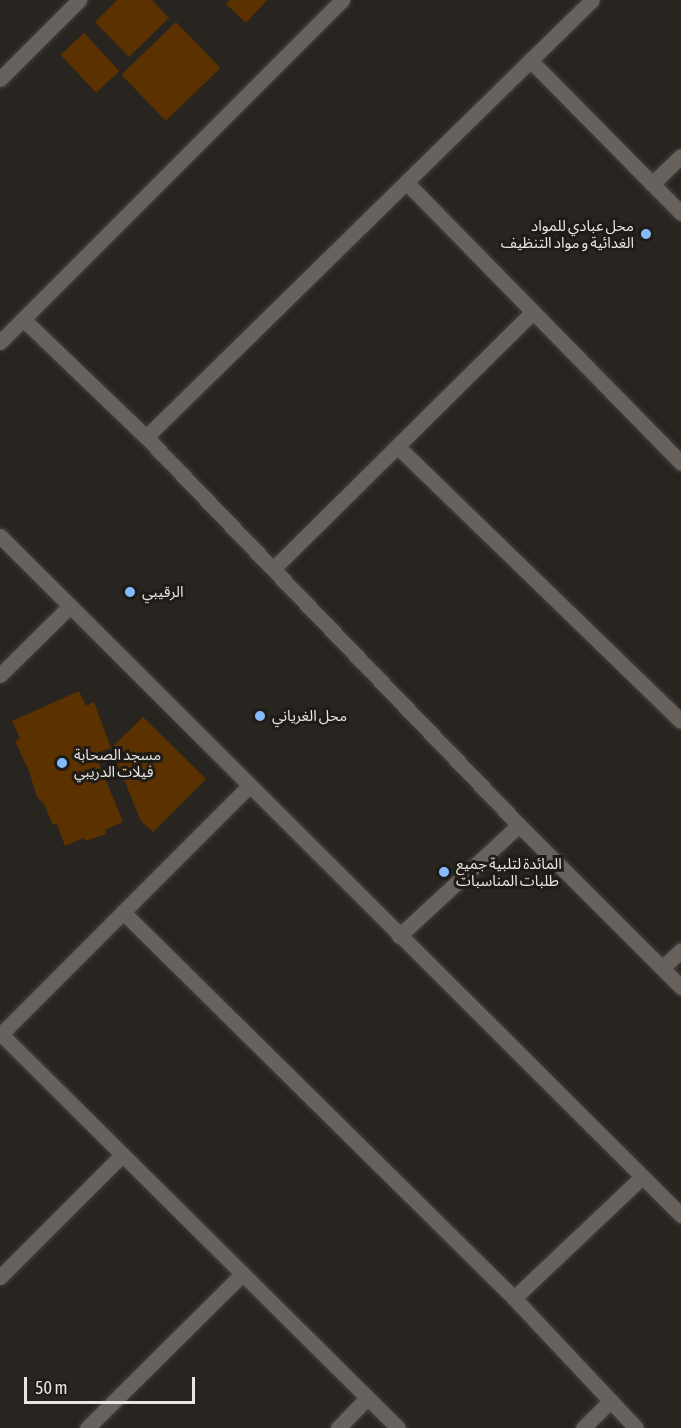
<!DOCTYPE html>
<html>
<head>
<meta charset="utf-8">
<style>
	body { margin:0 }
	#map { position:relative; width:681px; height:1428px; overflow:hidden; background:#282420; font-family:"Asap Condensed","Noto Sans Arabic",sans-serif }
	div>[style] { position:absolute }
	.building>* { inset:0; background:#5b3100; transform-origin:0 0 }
	.roads { filter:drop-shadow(0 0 2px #45413e) drop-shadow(0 0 2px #45413e) }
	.street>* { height:15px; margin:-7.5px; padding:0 7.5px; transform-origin:7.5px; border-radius:7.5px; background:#67625e }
	.dots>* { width:16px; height:16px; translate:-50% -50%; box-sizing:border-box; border:3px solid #1f1b17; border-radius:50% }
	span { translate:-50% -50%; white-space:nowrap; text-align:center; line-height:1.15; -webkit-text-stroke:6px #1f1b17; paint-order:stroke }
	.poi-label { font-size:15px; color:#e8e5e2 }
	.right { translate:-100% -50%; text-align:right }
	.left { translate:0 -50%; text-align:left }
	.scale { position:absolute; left:24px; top:1377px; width:171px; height:27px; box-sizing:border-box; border:3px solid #e8e5e2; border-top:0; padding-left:8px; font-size:18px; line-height:21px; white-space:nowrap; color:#e8e5e2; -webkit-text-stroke:4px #1f1b17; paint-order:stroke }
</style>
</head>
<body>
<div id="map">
	<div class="building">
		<i style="clip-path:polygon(117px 0,152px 0,169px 18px,129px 57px,95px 22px)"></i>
		<i style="clip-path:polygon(230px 0,267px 0,246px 23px,226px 4px)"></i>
		<i style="left:176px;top:22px;width:64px;height:76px;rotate:46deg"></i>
		<i style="left:84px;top:33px;width:52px;height:32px;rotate:47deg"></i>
		<i style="clip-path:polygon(79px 691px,86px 706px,94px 702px,111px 748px,95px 754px,123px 822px,105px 830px,106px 834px,85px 841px,84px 838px,65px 846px,57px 824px,53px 825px,44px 804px,37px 797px,29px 771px,15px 741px,20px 738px,12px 721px)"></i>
		<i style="clip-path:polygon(143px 717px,206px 779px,153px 832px,141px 821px,111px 748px)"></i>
	</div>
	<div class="roads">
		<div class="street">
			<i style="left:530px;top:60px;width:215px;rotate:45.4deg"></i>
			<i style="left:0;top:79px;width:112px;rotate:-45deg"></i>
			<i style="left:406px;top:182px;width:393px;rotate:45.6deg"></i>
			<i style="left:652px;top:184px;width:40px;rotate:-44deg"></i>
			<i style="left:23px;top:319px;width:170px;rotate:43.8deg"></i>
			<i style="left:146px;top:437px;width:538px;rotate:46.13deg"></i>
			<i style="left:519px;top:825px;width:229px;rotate:45deg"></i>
			<i style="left:0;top:342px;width:484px;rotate:-45deg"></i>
			<i style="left:146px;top:437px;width:624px;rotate:-44.42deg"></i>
			<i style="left:397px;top:446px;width:395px;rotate:44.1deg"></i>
			<i style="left:0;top:536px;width:962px;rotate:44.92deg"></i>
			<i style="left:274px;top:568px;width:364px;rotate:-44.7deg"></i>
			<i style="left:0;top:675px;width:98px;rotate:-44.6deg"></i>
			<i style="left:123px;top:912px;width:549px;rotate:44.63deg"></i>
			<i style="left:514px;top:1298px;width:178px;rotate:46.8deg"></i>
			<i style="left:399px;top:936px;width:163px;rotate:-42.8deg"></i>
			<i style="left:662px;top:968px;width:26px;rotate:-43deg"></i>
			<i style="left:1px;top:1034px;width:559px;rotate:44.78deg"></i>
			<i style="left:0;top:1035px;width:352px;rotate:-45deg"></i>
			<i style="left:0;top:1277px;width:173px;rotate:-45deg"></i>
			<i style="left:514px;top:1298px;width:176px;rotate:-43.4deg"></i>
			<i style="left:87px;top:1428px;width:217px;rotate:-44.8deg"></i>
			<i style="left:338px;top:1428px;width:42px;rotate:-46deg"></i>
			<i style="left:583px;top:1428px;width:37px;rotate:-45deg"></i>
		</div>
	</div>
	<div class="dots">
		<i style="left:646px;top:234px;background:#85bbfb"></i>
		<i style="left:130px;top:592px;background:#85bbfb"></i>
		<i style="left:260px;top:716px;background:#85bbfb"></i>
		<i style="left:62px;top:763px;background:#85bbfb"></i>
		<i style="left:444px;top:872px;background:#85bbfb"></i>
	</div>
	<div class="poi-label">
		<span class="right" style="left:634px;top:234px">محل عبادي للمواد<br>الغدائية و مواد التنظيف</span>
		<span class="left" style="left:142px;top:592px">الرقيبي</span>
		<span class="left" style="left:272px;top:716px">محل الغرياني</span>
		<span class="left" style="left:74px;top:763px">مسجد الصحابة<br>فيلات الدريبي</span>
		<span class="left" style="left:456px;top:872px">المائدة لتلبية جميع<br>طلبات المناسبات</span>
	</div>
	<div class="scale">50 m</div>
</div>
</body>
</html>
